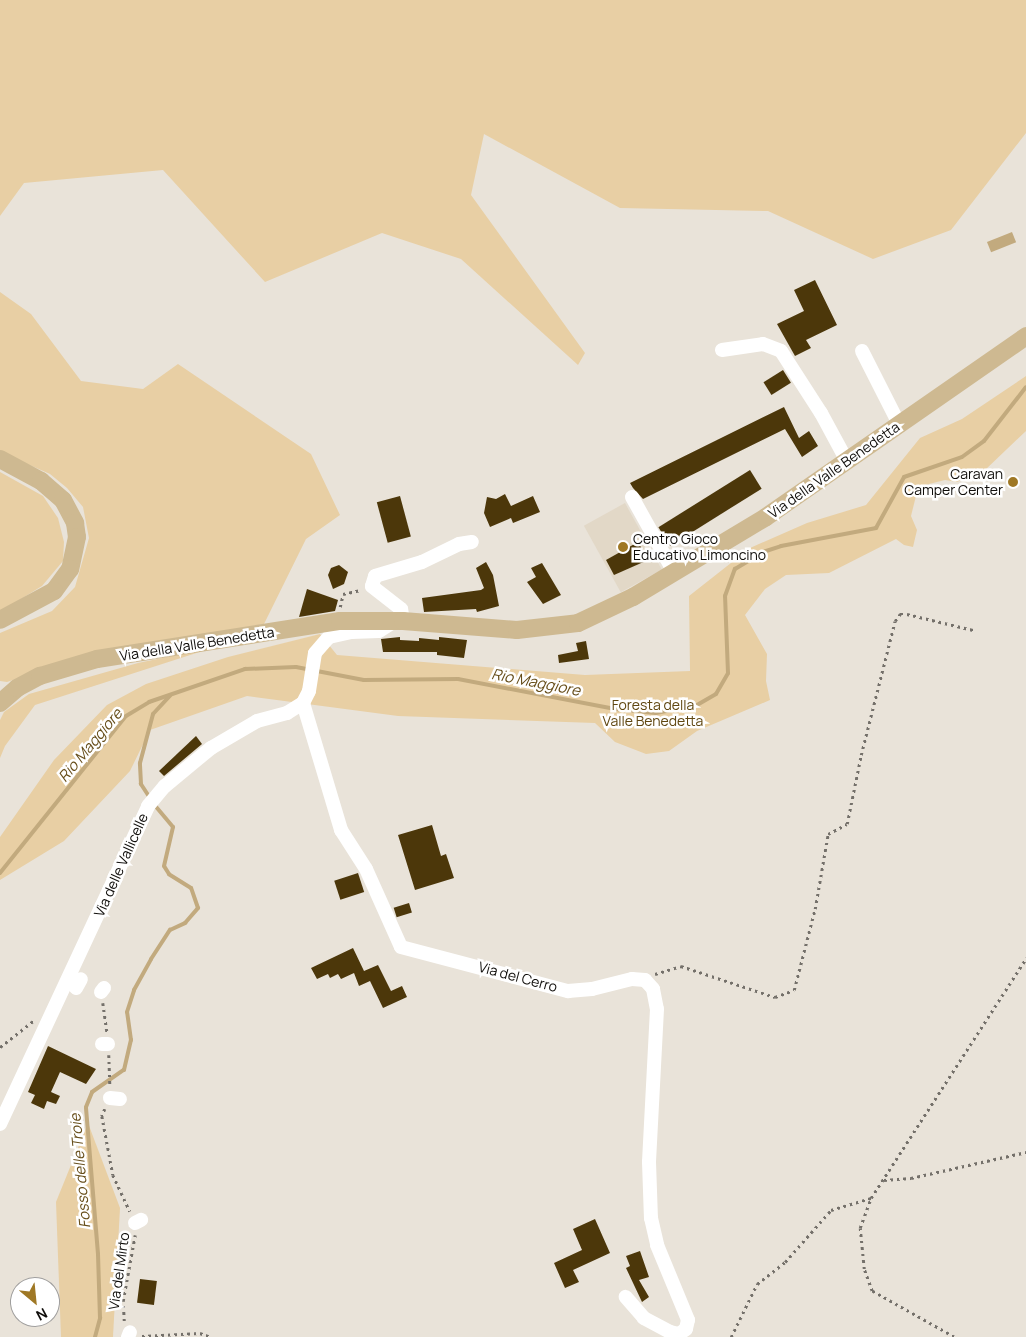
<!DOCTYPE html>
<html>
<head>
<meta charset="utf-8">
<style>
	body { margin:0 }
	#map { position:relative; width:1026px; height:1337px; overflow:hidden; background:#e9e3d9; font-family:Manrope,sans-serif }
	div>[style] { position:absolute }
	.built>* { inset:0; background:#e2d8c7; transform-origin:0 0 }
	.green>* { inset:0; background:#e8cfa4 }
	.water>* { inset:0; background:#c2aa7e; transform-origin:0 0 }
	.stream>* { height:4px; margin:-2px; padding:0 2px; transform-origin:2px; border-radius:2px; background:#c2aa7e }
	.building>* { inset:0; background:#4c370a; transform-origin:0 0 }
	.path>* { height:2.5px; margin-top:-1.25px; transform-origin:0; background:repeating-linear-gradient(90deg,#74706a 0 2.5px,transparent 0 6.5px) }
	.minor>* { height:14px; margin:-7px; padding:0 7px; transform-origin:7px; border-radius:7px; background:#fff }
	.major>* { height:18px; margin:-9px; padding:0 9px; transform-origin:9px; border-radius:9px; background:#ceb991 }
	.dots>* { width:14px; height:14px; translate:-50% -50%; box-sizing:border-box; border:2px solid #fff; border-radius:50% }
	span { translate:-50% -50%; white-space:nowrap; text-align:center; line-height:1.15; -webkit-text-stroke:5px #fff; paint-order:stroke }
	.street-label { font-size:14px; color:#0f0d0a }
	.poi-label { font-size:14px; color:#0f0d0a }
	.right { translate:-100% -50%; text-align:right }
	.left { translate:0 -50%; text-align:left }
	.park-label { font-size:14px; color:#604711 }
	.water-label { font-size:15px; color:#664d19; font-style:italic }
	.north { position:absolute; left:10px; top:1277px; width:50px; height:50px; box-sizing:border-box; background:#fff; border:1px solid #9f9e9d; border-radius:50%; rotate:152deg; font-size:14px; font-weight:700; line-height:20px; text-align:center; color:#0f0d0a }
	.north::after { content:''; display:block; margin:auto; width:18px; height:22px; background:#9f7825; clip-path:polygon(50% 0,100% 100%,50% 72%,0 100%) }
</style>
</head>
<body>
<div id="map">
	<div class="built">
		<i style="left:625px;top:503px;width:76px;height:47px;rotate:61deg"></i>
	</div>
	<div class="green">
		<i style="clip-path:polygon(0 0,1026px 0,1026px 133px,951px 230px,873px 259px,768px 211px,620px 208px,484px 134px,471px 195px,585px 353px,578px 365px,461px 259px,382px 233px,265px 282px,163px 170px,24px 183px,0 216px)"></i>
		<i style="clip-path:polygon(0 292px,31px 314px,81px 381px,143px 389px,178px 364px,311px 454px,340px 515px,306px 539px,264px 624px,82px 657px,7px 682px,0 681px,0 633px,52px 611px,75px 587px,89px 538px,83px 507px,67px 488px,50px 474px,0 452px)"></i>
		<i style="clip-path:polygon(1026px 376px,1026px 431px,984px 471px,957px 482px,945px 480px,921px 486px,917px 492px,911px 516px,917px 530px,913px 547px,904px 545px,896px 539px,829px 573px,786px 575px,765px 589px,745px 615px,767px 654px,766px 681px,770px 700px,697px 731px,669px 751px,646px 754px,615px 742px,595px 723px,398px 716px,247px 696px,150px 730px,130px 771px,64px 841px,0 880px,0 837px,54px 760px,107px 705px,146px 684px,228px 657px,320px 634px,337px 655px,585px 675px,690px 671px,689px 596px,750px 548px,807px 523px,866px 505px,920px 438px,962px 419px)"></i>
		<i style="clip-path:polygon(0 472px,43px 496px,58px 518px,64px 542px,63px 561px,42px 586px,0 612px)"></i>
		<i style="clip-path:polygon(215px 647px,35px 705px,5px 746px,0 758px,0 720px,4px 712px,29px 694px,138px 663px)"></i>
		<i style="clip-path:polygon(88px 1123px,120px 1208px,113px 1337px,61px 1337px,56px 1202px)"></i>
	</div>
	<div class="water">
		<i style="left:1012px;top:232px;width:11px;height:27px;rotate:68deg"></i>
	</div>
	<div class="stream">
		<i style="left:150px;top:798px;width:17px;rotate:-123deg"></i>
		<i style="left:141px;top:784px;width:21px;rotate:-93deg"></i>
		<i style="left:140px;top:763px;width:51px;rotate:-75.1deg"></i>
		<i style="left:153px;top:714px;width:25px;rotate:-47deg"></i>
		<i style="left:0;top:873px;width:201px;rotate:-51.3deg"></i>
		<i style="left:126px;top:716px;width:27px;rotate:-31deg"></i>
		<i style="left:149px;top:702px;width:102px;rotate:-19deg"></i>
		<i style="left:245px;top:669px;width:51px;rotate:-2.2deg"></i>
		<i style="left:296px;top:667px;width:69px;rotate:10.8deg"></i>
		<i style="left:364px;top:680px;width:94px;rotate:-0.6deg"></i>
		<i style="left:458px;top:679px;width:160px;rotate:10.8deg"></i>
		<i style="left:615px;top:709px;width:41px;rotate:5.6deg"></i>
		<i style="left:656px;top:713px;width:42px;rotate:-11deg"></i>
		<i style="left:697px;top:705px;width:22px;rotate:-30deg"></i>
		<i style="left:716px;top:694px;width:24px;rotate:-60deg"></i>
		<i style="left:728px;top:673px;width:77px;rotate:-92.2deg"></i>
		<i style="left:725px;top:596px;width:29px;rotate:-70deg"></i>
		<i style="left:735px;top:569px;width:33px;rotate:-31deg"></i>
		<i style="left:763px;top:552px;width:19px;rotate:-18deg"></i>
		<i style="left:781px;top:546px;width:97px;rotate:-10.7deg"></i>
		<i style="left:876px;top:528px;width:58px;rotate:-61.2deg"></i>
		<i style="left:904px;top:477px;width:61px;rotate:-19deg"></i>
		<i style="left:962px;top:457px;width:27px;rotate:-36deg"></i>
		<i style="left:984px;top:441px;width:68px;rotate:-52.1deg"></i>
		<i style="left:95px;top:1337px;width:20px;rotate:-75deg"></i>
		<i style="left:100px;top:1318px;width:64px;rotate:-91.8deg"></i>
		<i style="left:98px;top:1254px;width:147px;rotate:-94.7deg"></i>
		<i style="left:86px;top:1107px;width:16px;rotate:-68deg"></i>
		<i style="left:92px;top:1092px;width:39px;rotate:-35deg"></i>
		<i style="left:124px;top:1070px;width:31px;rotate:-77deg"></i>
		<i style="left:131px;top:1040px;width:28px;rotate:-98deg"></i>
		<i style="left:127px;top:1012px;width:23px;rotate:-72deg"></i>
		<i style="left:134px;top:990px;width:35px;rotate:-61deg"></i>
		<i style="left:151px;top:959px;width:35px;rotate:-57deg"></i>
		<i style="left:170px;top:930px;width:17px;rotate:-25deg"></i>
		<i style="left:185px;top:923px;width:20px;rotate:-49deg"></i>
		<i style="left:198px;top:908px;width:21px;rotate:-109deg"></i>
		<i style="left:191px;top:888px;width:26px;rotate:-148deg"></i>
		<i style="left:169px;top:874px;width:9px;rotate:-122deg"></i>
		<i style="left:164px;top:866px;width:40px;rotate:-77deg"></i>
		<i style="left:173px;top:827px;width:30px;rotate:-130deg"></i>
	</div>
	<div class="building">
		<i style="clip-path:polygon(815px 280px,837px 325px,806px 340px,811px 348px,795px 356px,777px 324px,804px 311px,794px 290px)"></i>
		<i style="left:783px;top:370px;width:15px;height:23px;rotate:58deg"></i>
		<i style="clip-path:polygon(784px 407px,799px 438px,809px 431px,818px 446px,802px 457px,785px 429px,643px 499px,633px 488px,630px 483px)"></i>
		<i style="left:750px;top:470px;width:22px;height:108px;rotate:58deg"></i>
		<i style="clip-path:polygon(505px 494px,511px 506px,533px 496px,540px 512px,513px 523px,511px 518px,490px 527px,484px 513px,487px 497px,496px 499px)"></i>
		<i style="left:400px;top:496px;width:42px;height:24px;rotate:75deg"></i>
		<i style="clip-path:polygon(638px 542px,648px 560px,614px 575px,606px 560px)"></i>
		<i style="clip-path:polygon(486px 562px,493px 575px,499px 606px,477px 612px,476px 609px,424px 612px,422px 598px,481px 590px,484px 588px,476px 568px)"></i>
		<i style="clip-path:polygon(542px 563px,561px 595px,543px 604px,527px 582px,536px 577px,531px 568px)"></i>
		<i style="clip-path:polygon(339px 565px,348px 572px,344px 584px,333px 589px,328px 575px,331px 568px)"></i>
		<i style="clip-path:polygon(307px 589px,338px 600px,335px 611px,299px 617px)"></i>
		<i style="clip-path:polygon(400px 637px,400px 640px,419px 641px,419px 638px,439px 640px,439px 637px,467px 640px,464px 658px,437px 655px,437px 652px,383px 652px,381px 639px)"></i>
		<i style="clip-path:polygon(586px 641px,589px 659px,559px 663px,558px 655px,578px 651px,576px 643px)"></i>
		<i style="clip-path:polygon(196px 736px,202px 744px,164px 776px,159px 771px)"></i>
		<i style="clip-path:polygon(432px 825px,441px 856px,446px 854px,454px 878px,415px 890px,398px 835px)"></i>
		<i style="left:358px;top:873px;width:20px;height:25px;rotate:72deg"></i>
		<i style="left:409px;top:903px;width:10px;height:16px;rotate:73deg"></i>
		<i style="clip-path:polygon(353px 948px,364px 971px,378px 965px,391px 991px,402px 986px,407px 997px,383px 1008px,370px 981px,359px 986px,354px 973px,341px 979px,338px 974px,330px 978px,328px 974px,317px 979px,311px 968px)"></i>
		<i style="clip-path:polygon(48px 1046px,96px 1069px,86px 1084px,60px 1072px,51px 1092px,60px 1096px,56px 1104px,47px 1101px,44px 1109px,31px 1103px,35px 1095px,28px 1092px)"></i>
		<i style="clip-path:polygon(595px 1219px,610px 1253px,573px 1270px,579px 1282px,565px 1288px,554px 1263px,582px 1250px,573px 1229px)"></i>
		<i style="clip-path:polygon(640px 1251px,649px 1277px,639px 1280px,649px 1297px,642px 1302px,626px 1268px,630px 1266px,626px 1256px)"></i>
		<i style="left:140px;top:1279px;width:17px;height:24px;rotate:7deg"></i>
	</div>
	<div class="path">
		<i style="left:340px;top:607px;width:13px;rotate:-77deg"></i>
		<i style="left:343px;top:594px;width:18px;rotate:-13deg"></i>
		<i style="left:655px;top:974px;width:27px;rotate:-17deg"></i>
		<i style="left:681px;top:966px;width:99px;rotate:18.3deg"></i>
		<i style="left:775px;top:997px;width:20px;rotate:-20deg"></i>
		<i style="left:794px;top:990px;width:84px;rotate:-75.5deg"></i>
		<i style="left:815px;top:909px;width:76px;rotate:-80.2deg"></i>
		<i style="left:828px;top:834px;width:21px;rotate:-28deg"></i>
		<i style="left:847px;top:824px;width:70px;rotate:-78.5deg"></i>
		<i style="left:861px;top:755px;width:138px;rotate:-75.8deg"></i>
		<i style="left:895px;top:621px;width:9px;rotate:-54deg"></i>
		<i style="left:900px;top:614px;width:7px"></i>
		<i style="left:907px;top:614px;width:68px;rotate:13.6deg"></i>
		<i style="left:103px;top:1003px;width:30px;rotate:82deg"></i>
		<i style="left:0;top:1047px;width:42px;rotate:-38.2deg"></i>
		<i style="left:109px;top:1055px;width:30px;rotate:88deg"></i>
		<i style="left:105px;top:1109px;width:8px;rotate:113deg"></i>
		<i style="left:102px;top:1116px;width:60px;rotate:79.4deg"></i>
		<i style="left:113px;top:1175px;width:40px;rotate:65deg"></i>
		<i style="left:884px;top:1180px;width:27px;rotate:-4deg"></i>
		<i style="left:911px;top:1178px;width:118px;rotate:-12.7deg"></i>
		<i style="left:124px;top:1321px;width:20px;rotate:-93deg"></i>
		<i style="left:123px;top:1301px;width:67px;rotate:-79.7deg"></i>
		<i style="left:142px;top:1336px;width:58px;rotate:-3deg"></i>
		<i style="left:200px;top:1333px;width:12px;rotate:20deg"></i>
		<i style="left:731px;top:1337px;width:59px;rotate:-63.9deg"></i>
		<i style="left:757px;top:1284px;width:36px;rotate:-38deg"></i>
		<i style="left:785px;top:1262px;width:69px;rotate:-48.5deg"></i>
		<i style="left:831px;top:1210px;width:42px;rotate:-16.7deg"></i>
		<i style="left:954px;top:1337px;width:94px;rotate:-150.7deg"></i>
		<i style="left:872px;top:1291px;width:23px;rotate:-110deg"></i>
		<i style="left:864px;top:1269px;width:41px;rotate:-95.6deg"></i>
		<i style="left:860px;top:1228px;width:32px;rotate:-70deg"></i>
		<i style="left:871px;top:1198px;width:286px;rotate:-57.1deg"></i>
	</div>
	<div class="minor">
		<i style="left:722px;top:350px;width:41px;rotate:-8.3deg"></i>
		<i style="left:763px;top:344px;width:19px;rotate:21deg"></i>
		<i style="left:781px;top:351px;width:74px;rotate:57.2deg"></i>
		<i style="left:821px;top:413px;width:55px;rotate:61.6deg"></i>
		<i style="left:862px;top:351px;width:82px;rotate:63.1deg"></i>
		<i style="left:632px;top:497px;width:86px;rotate:60.8deg"></i>
		<i style="left:403px;top:621px;width:12px;rotate:-99deg"></i>
		<i style="left:401px;top:609px;width:37px;rotate:-142deg"></i>
		<i style="left:372px;top:586px;width:10px;rotate:-73deg"></i>
		<i style="left:375px;top:576px;width:49px;rotate:-16.6deg"></i>
		<i style="left:422px;top:562px;width:41px;rotate:-25.9deg"></i>
		<i style="left:459px;top:544px;width:13px;rotate:-9deg"></i>
		<i style="left:303px;top:703px;width:133px;rotate:73.3deg"></i>
		<i style="left:341px;top:830px;width:46px;rotate:57.3deg"></i>
		<i style="left:366px;top:869px;width:85px;rotate:65.8deg"></i>
		<i style="left:401px;top:947px;width:173px;rotate:14.8deg"></i>
		<i style="left:568px;top:991px;width:24px;rotate:-5deg"></i>
		<i style="left:592px;top:989px;width:41px;rotate:-14deg"></i>
		<i style="left:632px;top:979px;width:13px;rotate:4deg"></i>
		<i style="left:645px;top:980px;width:12px;rotate:48deg"></i>
		<i style="left:653px;top:989px;width:20px;rotate:79deg"></i>
		<i style="left:657px;top:1009px;width:153px;rotate:93deg"></i>
		<i style="left:649px;top:1162px;width:56px;rotate:88deg"></i>
		<i style="left:651px;top:1218px;width:28px;rotate:77deg"></i>
		<i style="left:657px;top:1245px;width:81px;rotate:67.5deg"></i>
		<i style="left:688px;top:1320px;width:9px;rotate:103deg"></i>
		<i style="left:686px;top:1329px;width:9px;rotate:144deg"></i>
		<i style="left:679px;top:1334px;width:9px;rotate:-167deg"></i>
		<i style="left:670px;top:1332px;width:30px;rotate:-152deg"></i>
		<i style="left:644px;top:1318px;width:28px;rotate:-131deg"></i>
		<i style="left:76px;top:988px;width:10px;rotate:-61deg"></i>
		<i style="left:101px;top:992px;width:5px;rotate:-53deg"></i>
		<i style="left:102px;top:1044px;width:6px"></i>
		<i style="left:110px;top:1098px;width:10px;rotate:6deg"></i>
		<i style="left:0;top:1124px;width:351px;rotate:-65deg"></i>
		<i style="left:148px;top:806px;width:26px;rotate:-50deg"></i>
		<i style="left:165px;top:786px;width:60px;rotate:-39.6deg"></i>
		<i style="left:211px;top:748px;width:53px;rotate:-30.4deg"></i>
		<i style="left:257px;top:721px;width:31px;rotate:-15deg"></i>
		<i style="left:287px;top:713px;width:19px;rotate:-32deg"></i>
		<i style="left:303px;top:703px;width:13px;rotate:-63deg"></i>
		<i style="left:309px;top:691px;width:38px;rotate:-81deg"></i>
		<i style="left:315px;top:653px;width:21px;rotate:-49deg"></i>
		<i style="left:329px;top:637px;width:23px;rotate:-13deg"></i>
		<i style="left:351px;top:632px;width:28px;rotate:-2deg"></i>
		<i style="left:379px;top:631px;width:19px;rotate:-32deg"></i>
		<i style="left:135px;top:1223px;width:7px;rotate:-27deg"></i>
		<i style="left:128px;top:1337px;width:5px;rotate:-68deg"></i>
	</div>
	<div class="major">
		<i style="left:0;top:459px;width:47px;rotate:28.2deg"></i>
		<i style="left:41px;top:481px;width:29px;rotate:41deg"></i>
		<i style="left:63px;top:500px;width:26px;rotate:62deg"></i>
		<i style="left:75px;top:523px;width:14px;rotate:82deg"></i>
		<i style="left:77px;top:537px;width:33px;rotate:102deg"></i>
		<i style="left:70px;top:569px;width:27px;rotate:126deg"></i>
		<i style="left:54px;top:591px;width:61px;rotate:151.8deg"></i>
		<i style="left:0;top:703px;width:23px;rotate:-41deg"></i>
		<i style="left:17px;top:688px;width:26px;rotate:-28deg"></i>
		<i style="left:40px;top:676px;width:59px;rotate:-16.6deg"></i>
		<i style="left:97px;top:659px;width:246px;rotate:-8.9deg"></i>
		<i style="left:340px;top:621px;width:63px"></i>
		<i style="left:403px;top:621px;width:114px;rotate:4.5deg"></i>
		<i style="left:517px;top:630px;width:61px;rotate:-6.5deg"></i>
		<i style="left:578px;top:623px;width:61px;rotate:-25.3deg"></i>
		<i style="left:633px;top:597px;width:155px;rotate:-31deg"></i>
		<i style="left:766px;top:517px;width:317px;rotate:-34.8deg"></i>
	</div>
	<div class="dots">
		<i style="left:1013px;top:482px;background:#9f7825"></i>
		<i style="left:623px;top:547px;background:#9f7825"></i>
	</div>
	<div class="street-label">
		<span style="left:834px;top:470px;rotate:-35deg">Via della Valle Benedetta</span>
		<span style="left:197px;top:644px;rotate:-9deg">Via della Valle Benedetta</span>
		<span style="left:121px;top:865px;rotate:-66deg">Via delle Vallicelle</span>
		<span style="left:518px;top:977px;rotate:15deg">Via del Cerro</span>
		<span style="left:119px;top:1271px;rotate:-82deg">Via del Mirto</span>
	</div>
	<div class="poi-label">
		<span class="right" style="left:1003px;top:482px">Caravan<br>Camper Center</span>
		<span class="left" style="left:633px;top:547px">Centro Gioco<br>Educativo Limoncino</span>
	</div>
	<div class="park-label">
		<span style="left:653px;top:713px">Foresta della<br>Valle Benedetta</span>
	</div>
	<div class="water-label">
		<span style="left:536px;top:682px;rotate:11deg">Rio Maggiore</span>
		<span style="left:90px;top:745px;rotate:-50deg">Rio Maggiore</span>
		<span style="left:80px;top:1171px;rotate:-95deg">Fosso delle Troie</span>
	</div>
	<div class="north">N</div>
</div>
</body>
</html>
